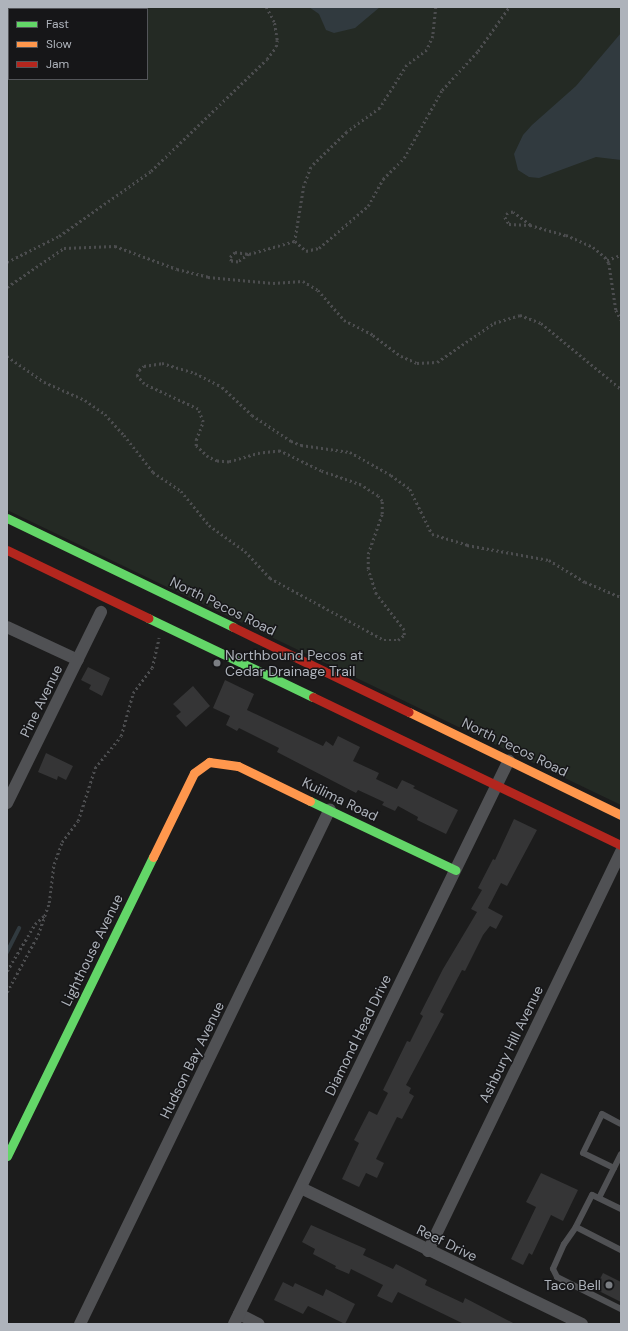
<!DOCTYPE html>
<html>
<head>
<meta charset="utf-8">
<style>
	body { margin:0 }
	#map { position:relative; width:628px; height:1331px; overflow:hidden; background:#1c1c1c; font-family:"DM Sans",sans-serif }
	div>[style] { position:absolute }
	.green>* { inset:0; background:#242a24 }
	.water>* { inset:0; background:#313a3f }
	.stream>* { height:4px; margin:-2px; padding:0 2px; transform-origin:2px; border-radius:2px; background:#313a3f }
	.building>* { inset:0; background:#353536 }
	.path>* { height:2.5px; margin-top:-1.25px; transform-origin:0; background:repeating-linear-gradient(90deg,#4c4d4f 0 2px,transparent 0 5px) }
	.lane>* { height:6px; margin:-3px; padding:0 3px; transform-origin:3px; border-radius:3px; background:#505154 }
	.street>* { height:12px; margin:-6px; padding:0 6px; transform-origin:6px; border-radius:6px; background:#505154 }
	.fast>* { height:9px; margin:-4.5px; padding:0 4.5px; transform-origin:4.5px; border-radius:4.5px; background:#63d668 }
	.slow>* { height:9px; margin:-4.5px; padding:0 4.5px; transform-origin:4.5px; border-radius:4.5px; background:#ff974d }
	.jam>* { height:9px; margin:-4.5px; padding:0 4.5px; transform-origin:4.5px; border-radius:4.5px; background:#b3261e }
	.dots>* { width:11px; height:11px; translate:-50% -50%; box-sizing:border-box; border:2px solid #161618; border-radius:50% }
	span { translate:-50% -50%; white-space:nowrap; text-align:center; line-height:1.15; -webkit-text-stroke:3px #161618; paint-order:stroke }
	.street-label { font-size:14px; color:#aeb3bb }
	.poi-label { font-size:14px; color:#aeb3bb }
	.left { translate:0 -50%; text-align:left }
	.right { translate:-100% -50%; text-align:right }
	.frame { position:absolute; inset:0; border:8px solid #aeb3bb; pointer-events:none }
	.legend { position:absolute; left:8px; top:8px; width:140px; height:72px; box-sizing:border-box; background:#161618; border:1px solid #535559; margin:0; padding:5px 7px; list-style:none; font-size:12px; color:#aeb3bb }
	.legend li { display:flex; align-items:center; gap:8px; height:20px }
	.legend b { width:20px; border:1px solid #535559 }
</style>
</head>
<body>
<div id="map">
	<div class="green">
		<i style="clip-path:polygon(evenodd,7px 7px,621px 7px,621px 805px,7px 510px,7px 7px,9px 9px,147px 9px,147px 79px,9px 79px,9px 9px)"></i>
	</div>
	<div class="water">
		<i style="clip-path:polygon(309px 7px,380px 7px,355px 28px,334px 33px,326px 30px,319px 14px)"></i>
		<i style="clip-path:polygon(621px 33px,621px 160px,596px 157px,539px 178px,529px 177px,518px 170px,514px 154px,523px 135px,532px 125px,576px 86px)"></i>
	</div>
	<div class="stream">
		<i style="left:7px;top:952px;width:27px;rotate:-63deg"></i>
	</div>
	<div class="building">
		<i style="clip-path:polygon(88px 667px,110px 678px,102px 696px,89px 689px,91px 685px,81px 680px)"></i>
		<i style="clip-path:polygon(225px 680px,254px 694px,247px 710px,323px 746px,326px 741px,333px 746px,338px 736px,360px 747px,353px 761px,379px 773px,376px 779px,397px 789px,402px 780px,415px 786px,413px 788px,458px 810px,446px 834px,417px 820px,418px 817px,398px 806px,395px 811px,382px 805px,384px 802px,358px 790px,356px 793px,277px 752px,279px 748px,239px 728px,237px 731px,226px 725px,230px 716px,213px 708px)"></i>
		<i style="clip-path:polygon(193px 686px,210px 706px,186px 727px,176px 716px,181px 712px,173px 704px)"></i>
		<i style="clip-path:polygon(46px 753px,73px 766px,66px 780px,58px 776px,57px 780px,38px 772px)"></i>
		<i style="clip-path:polygon(514px 819px,537px 830px,507px 886px,501px 883px,488px 908px,503px 916px,496px 929px,490px 926px,483px 935px,465px 971px,462px 970px,440px 1012px,444px 1014px,406px 1085px,411px 1088px,409px 1093px,414px 1096px,402px 1119px,397px 1117px,376px 1159px,384px 1163px,377px 1178px,366px 1173px,359px 1187px,342px 1179px,359px 1143px,354px 1140px,369px 1111px,377px 1115px,388px 1093px,383px 1090px,407px 1041px,410px 1042px,423px 1016px,420px 1014px,443px 969px,477px 912px,471px 909px,482px 890px,478px 888px,493px 859px,495px 860px)"></i>
		<i style="clip-path:polygon(541px 1173px,578px 1190px,563px 1221px,551px 1215px,532px 1255px,529px 1253px,523px 1265px,511px 1259px,536px 1207px,526px 1202px)"></i>
		<i style="clip-path:polygon(311px 1225px,366px 1249px,363px 1255px,393px 1269px,396px 1264px,427px 1280px,425px 1285px,463px 1303px,465px 1298px,515px 1324px,464px 1324px,398px 1292px,392px 1303px,377px 1296px,383px 1285px,351px 1269px,349px 1274px,335px 1268px,336px 1266px,313px 1254px,315px 1249px,302px 1242px)"></i>
		<i style="clip-path:polygon(603px 1273px,621px 1282px,621px 1302px,595px 1289px)"></i>
		<i style="clip-path:polygon(283px 1282px,293px 1287px,295px 1283px,323px 1296px,326px 1289px,355px 1304px,345px 1324px,308px 1306px,303px 1314px,274px 1300px)"></i>
	</div>
	<div class="path">
		<i style="left:436px;top:7px;width:29px;rotate:96deg"></i>
		<i style="left:433px;top:36px;width:15px;rotate:113deg"></i>
		<i style="left:427px;top:50px;width:25px;rotate:143deg"></i>
		<i style="left:407px;top:65px;width:51px;rotate:122.1deg"></i>
		<i style="left:380px;top:108px;width:41px;rotate:144deg"></i>
		<i style="left:347px;top:132px;width:50px;rotate:135.8deg"></i>
		<i style="left:311px;top:167px;width:20px;rotate:110deg"></i>
		<i style="left:304px;top:186px;width:56px;rotate:99.3deg"></i>
		<i style="left:295px;top:241px;width:15px;rotate:42deg"></i>
		<i style="left:306px;top:251px;width:13px;rotate:-13deg"></i>
		<i style="left:319px;top:248px;width:65px;rotate:-40.6deg"></i>
		<i style="left:368px;top:206px;width:31px;rotate:-61deg"></i>
		<i style="left:383px;top:179px;width:30px;rotate:-45deg"></i>
		<i style="left:404px;top:158px;width:78px;rotate:-60.8deg"></i>
		<i style="left:442px;top:90px;width:53px;rotate:-47.3deg"></i>
		<i style="left:478px;top:51px;width:54px;rotate:-54.8deg"></i>
		<i style="left:18px;top:9px;width:2px;rotate:-63deg"></i>
		<i style="left:7px;top:29px;width:4px;rotate:-56deg"></i>
		<i style="left:530px;top:225px;width:21px;rotate:-143deg"></i>
		<i style="left:513px;top:212px;width:5px;rotate:169deg"></i>
		<i style="left:508px;top:213px;width:5px;rotate:127deg"></i>
		<i style="left:505px;top:217px;width:8px;rotate:60deg"></i>
		<i style="left:509px;top:224px;width:21px;rotate:3deg"></i>
		<i style="left:530px;top:225px;width:37px;rotate:16deg"></i>
		<i style="left:566px;top:235px;width:30px;rotate:24deg"></i>
		<i style="left:593px;top:247px;width:16px;rotate:40deg"></i>
		<i style="left:605px;top:257px;width:7px;rotate:56deg"></i>
		<i style="left:609px;top:263px;width:48px;rotate:81.5deg"></i>
		<i style="left:616px;top:310px;width:11px;rotate:63deg"></i>
		<i style="left:249px;top:254px;width:14px;rotate:144deg"></i>
		<i style="left:238px;top:262px;width:7px;rotate:-172deg"></i>
		<i style="left:231px;top:261px;width:4px;rotate:-104deg"></i>
		<i style="left:230px;top:257px;width:7px;rotate:-45deg"></i>
		<i style="left:235px;top:252px;width:14px;rotate:8deg"></i>
		<i style="left:249px;top:254px;width:48px;rotate:-15.8deg"></i>
		<i style="left:607px;top:260px;width:15px;rotate:-20deg"></i>
		<i style="left:7px;top:262px;width:58px;rotate:-26.6deg"></i>
		<i style="left:59px;top:236px;width:113px;rotate:-35.2deg"></i>
		<i style="left:151px;top:171px;width:161px;rotate:-44deg"></i>
		<i style="left:267px;top:59px;width:15px;rotate:-53deg"></i>
		<i style="left:276px;top:47px;width:7px;rotate:-82deg"></i>
		<i style="left:277px;top:40px;width:18px;rotate:-99deg"></i>
		<i style="left:274px;top:22px;width:17px;rotate:-118deg"></i>
		<i style="left:7px;top:287px;width:69px;rotate:-34.4deg"></i>
		<i style="left:64px;top:248px;width:51px;rotate:-2.2deg"></i>
		<i style="left:115px;top:246px;width:66px;rotate:20.4deg"></i>
		<i style="left:177px;top:269px;width:32px;rotate:14deg"></i>
		<i style="left:208px;top:277px;width:65px;rotate:5.3deg"></i>
		<i style="left:273px;top:283px;width:30px;rotate:-4deg"></i>
		<i style="left:303px;top:281px;width:17px;rotate:31deg"></i>
		<i style="left:318px;top:290px;width:40px;rotate:49deg"></i>
		<i style="left:344px;top:320px;width:33px;rotate:27deg"></i>
		<i style="left:373px;top:335px;width:35px;rotate:37deg"></i>
		<i style="left:401px;top:356px;width:17px;rotate:24deg"></i>
		<i style="left:417px;top:363px;width:20px;rotate:-3deg"></i>
		<i style="left:437px;top:362px;width:69px;rotate:-34.4deg"></i>
		<i style="left:494px;top:323px;width:27px;rotate:-17deg"></i>
		<i style="left:520px;top:315px;width:22px;rotate:21deg"></i>
		<i style="left:541px;top:323px;width:104px;rotate:39.5deg"></i>
		<i style="left:7px;top:356px;width:45px;rotate:35.1deg"></i>
		<i style="left:44px;top:382px;width:45px;rotate:23.7deg"></i>
		<i style="left:85px;top:400px;width:24px;rotate:35deg"></i>
		<i style="left:105px;top:414px;width:28px;rotate:48deg"></i>
		<i style="left:124px;top:435px;width:47px;rotate:51.9deg"></i>
		<i style="left:153px;top:472px;width:34px;rotate:34deg"></i>
		<i style="left:181px;top:491px;width:44px;rotate:50.5deg"></i>
		<i style="left:209px;top:525px;width:44px;rotate:35.8deg"></i>
		<i style="left:245px;top:551px;width:37px;rotate:47deg"></i>
		<i style="left:270px;top:578px;width:130px;rotate:28.5deg"></i>
		<i style="left:384px;top:640px;width:14px"></i>
		<i style="left:398px;top:640px;width:8px;rotate:-40deg"></i>
		<i style="left:404px;top:635px;width:5px;rotate:-90deg"></i>
		<i style="left:404px;top:630px;width:46px;rotate:-127.9deg"></i>
		<i style="left:376px;top:594px;width:26px;rotate:-108deg"></i>
		<i style="left:368px;top:569px;width:15px;rotate:-90deg"></i>
		<i style="left:368px;top:554px;width:42px;rotate:-70.7deg"></i>
		<i style="left:382px;top:514px;width:13px;rotate:-90deg"></i>
		<i style="left:382px;top:501px;width:6px;rotate:-129deg"></i>
		<i style="left:378px;top:496px;width:20px;rotate:-147deg"></i>
		<i style="left:361px;top:485px;width:42px;rotate:-160.7deg"></i>
		<i style="left:321px;top:471px;width:46px;rotate:-154deg"></i>
		<i style="left:280px;top:451px;width:20px;rotate:174deg"></i>
		<i style="left:260px;top:453px;width:32px;rotate:164deg"></i>
		<i style="left:229px;top:462px;width:12px;rotate:-175deg"></i>
		<i style="left:217px;top:461px;width:10px;rotate:-156deg"></i>
		<i style="left:208px;top:457px;width:16px;rotate:-137deg"></i>
		<i style="left:196px;top:446px;width:6px;rotate:-90deg"></i>
		<i style="left:196px;top:440px;width:19px;rotate:-69deg"></i>
		<i style="left:203px;top:422px;width:14px;rotate:-111deg"></i>
		<i style="left:198px;top:409px;width:60px;rotate:-155.2deg"></i>
		<i style="left:144px;top:384px;width:11px;rotate:-131deg"></i>
		<i style="left:137px;top:376px;width:6px;rotate:-72deg"></i>
		<i style="left:139px;top:370px;width:6px;rotate:-39deg"></i>
		<i style="left:144px;top:366px;width:18px;rotate:-9deg"></i>
		<i style="left:162px;top:363px;width:34px;rotate:17deg"></i>
		<i style="left:195px;top:373px;width:30px;rotate:27deg"></i>
		<i style="left:222px;top:387px;width:41px;rotate:43deg"></i>
		<i style="left:252px;top:415px;width:47px;rotate:33.7deg"></i>
		<i style="left:291px;top:441px;width:11px;rotate:22deg"></i>
		<i style="left:301px;top:445px;width:49px;rotate:8.1deg"></i>
		<i style="left:350px;top:452px;width:47px;rotate:29.3deg"></i>
		<i style="left:391px;top:475px;width:24px;rotate:36deg"></i>
		<i style="left:410px;top:489px;width:50px;rotate:63.9deg"></i>
		<i style="left:432px;top:534px;width:37px;rotate:17deg"></i>
		<i style="left:467px;top:545px;width:83px;rotate:10.4deg"></i>
		<i style="left:549px;top:560px;width:42px;rotate:31.4deg"></i>
		<i style="left:585px;top:582px;width:39px;rotate:23deg"></i>
		<i style="left:7px;top:971px;width:55px;rotate:-59.2deg"></i>
		<i style="left:35px;top:924px;width:13px;rotate:-42deg"></i>
		<i style="left:7px;top:992px;width:65px;rotate:-61.5deg"></i>
		<i style="left:38px;top:935px;width:34px;rotate:-71deg"></i>
		<i style="left:49px;top:903px;width:39px;rotate:-83deg"></i>
		<i style="left:54px;top:864px;width:23px;rotate:-70deg"></i>
		<i style="left:62px;top:842px;width:26px;rotate:-53deg"></i>
		<i style="left:78px;top:821px;width:56px;rotate:-72.2deg"></i>
		<i style="left:95px;top:768px;width:41px;rotate:-50.9deg"></i>
		<i style="left:121px;top:736px;width:45px;rotate:-74.4deg"></i>
		<i style="left:133px;top:693px;width:31px;rotate:-53deg"></i>
		<i style="left:152px;top:668px;width:31px;rotate:-77deg"></i>
	</div>
	<div class="lane">
		<i style="left:614px;top:1168px;width:34px;rotate:-154deg"></i>
		<i style="left:583px;top:1153px;width:43px;rotate:-64deg"></i>
		<i style="left:602px;top:1114px;width:21px;rotate:28deg"></i>
		<i style="left:599px;top:1198px;width:49px;rotate:-63.4deg"></i>
		<i style="left:621px;top:1209px;width:32px;rotate:-154deg"></i>
		<i style="left:592px;top:1195px;width:36px;rotate:117deg"></i>
		<i style="left:576px;top:1227px;width:51px;rotate:27.1deg"></i>
		<i style="left:576px;top:1227px;width:21px;rotate:125deg"></i>
		<i style="left:564px;top:1244px;width:27px;rotate:114deg"></i>
		<i style="left:553px;top:1269px;width:9px;rotate:63deg"></i>
		<i style="left:557px;top:1277px;width:72px;rotate:26.6deg"></i>
	</div>
	<div class="street">
		<i style="left:7px;top:627px;width:78px;rotate:24.9deg"></i>
		<i style="left:7px;top:803px;width:213px;rotate:-63.8deg"></i>
		<i style="left:301px;top:1188px;width:312px;rotate:25.8deg"></i>
		<i style="left:428px;top:1251px;width:444px;rotate:-64.2deg"></i>
		<i style="left:239px;top:1314px;width:22px;rotate:27deg"></i>
		<i style="left:80px;top:1324px;width:572px;rotate:-64.11deg"></i>
		<i style="left:234px;top:1324px;width:627px;rotate:-64.01deg"></i>
	</div>
	<div class="fast">
		<i style="left:7px;top:518px;width:251px;rotate:25.7deg"></i>
		<i style="left:148px;top:618px;width:183px;rotate:25.6deg"></i>
		<i style="left:310px;top:801px;width:161px;rotate:25.4deg"></i>
		<i style="left:7px;top:1156px;width:333px;rotate:-64deg"></i>
	</div>
	<div class="slow">
		<i style="left:409px;top:712px;width:236px;rotate:25.9deg"></i>
		<i style="left:153px;top:857px;width:93px;rotate:-64deg"></i>
		<i style="left:194px;top:773px;width:19px;rotate:-36deg"></i>
		<i style="left:209px;top:762px;width:29px;rotate:8deg"></i>
		<i style="left:238px;top:766px;width:80px;rotate:25.9deg"></i>
	</div>
	<div class="jam">
		<i style="left:7px;top:550px;width:157px;rotate:25.7deg"></i>
		<i style="left:233px;top:627px;width:195px;rotate:25.8deg"></i>
		<i style="left:313px;top:697px;width:342px;rotate:25.7deg"></i>
	</div>
	<div class="dots">
		<i style="left:217px;top:663px;background:#7b7e83"></i>
		<i style="left:609px;top:1285px;background:#7b7e83"></i>
	</div>
	<div class="street-label">
		<span style="left:223px;top:606px;rotate:26deg">North Pecos Road</span>
		<span style="left:41px;top:701px;rotate:-64deg">Pine Avenue</span>
		<span style="left:515px;top:747px;rotate:26deg">North Pecos Road</span>
		<span style="left:340px;top:799px;rotate:26deg">Kuilima Road</span>
		<span style="left:92px;top:950px;rotate:-64deg">Lighthouse Avenue</span>
		<span style="left:358px;top:1035px;rotate:-64deg">Diamond Head Drive</span>
		<span style="left:511px;top:1044px;rotate:-64deg">Ashbury Hill Avenue</span>
		<span style="left:192px;top:1060px;rotate:-64deg">Hudson Bay Avenue</span>
		<span style="left:447px;top:1243px;rotate:26deg">Reef Drive</span>
	</div>
	<div class="poi-label">
		<span class="left" style="left:225px;top:663px">Northbound Pecos at<br>Cedar Drainage Trail</span>
		<span class="right" style="left:601px;top:1285px">Taco Bell</span>
	</div>
	<div class="frame"></div>
	<ul class="legend">
	<li><b style="height:5px;background:#63d668"></b>Fast</li>
	<li><b style="height:5px;background:#ff974d"></b>Slow</li>
	<li><b style="height:5px;background:#b3261e"></b>Jam</li>
	</ul>
</div>
</body>
</html>
